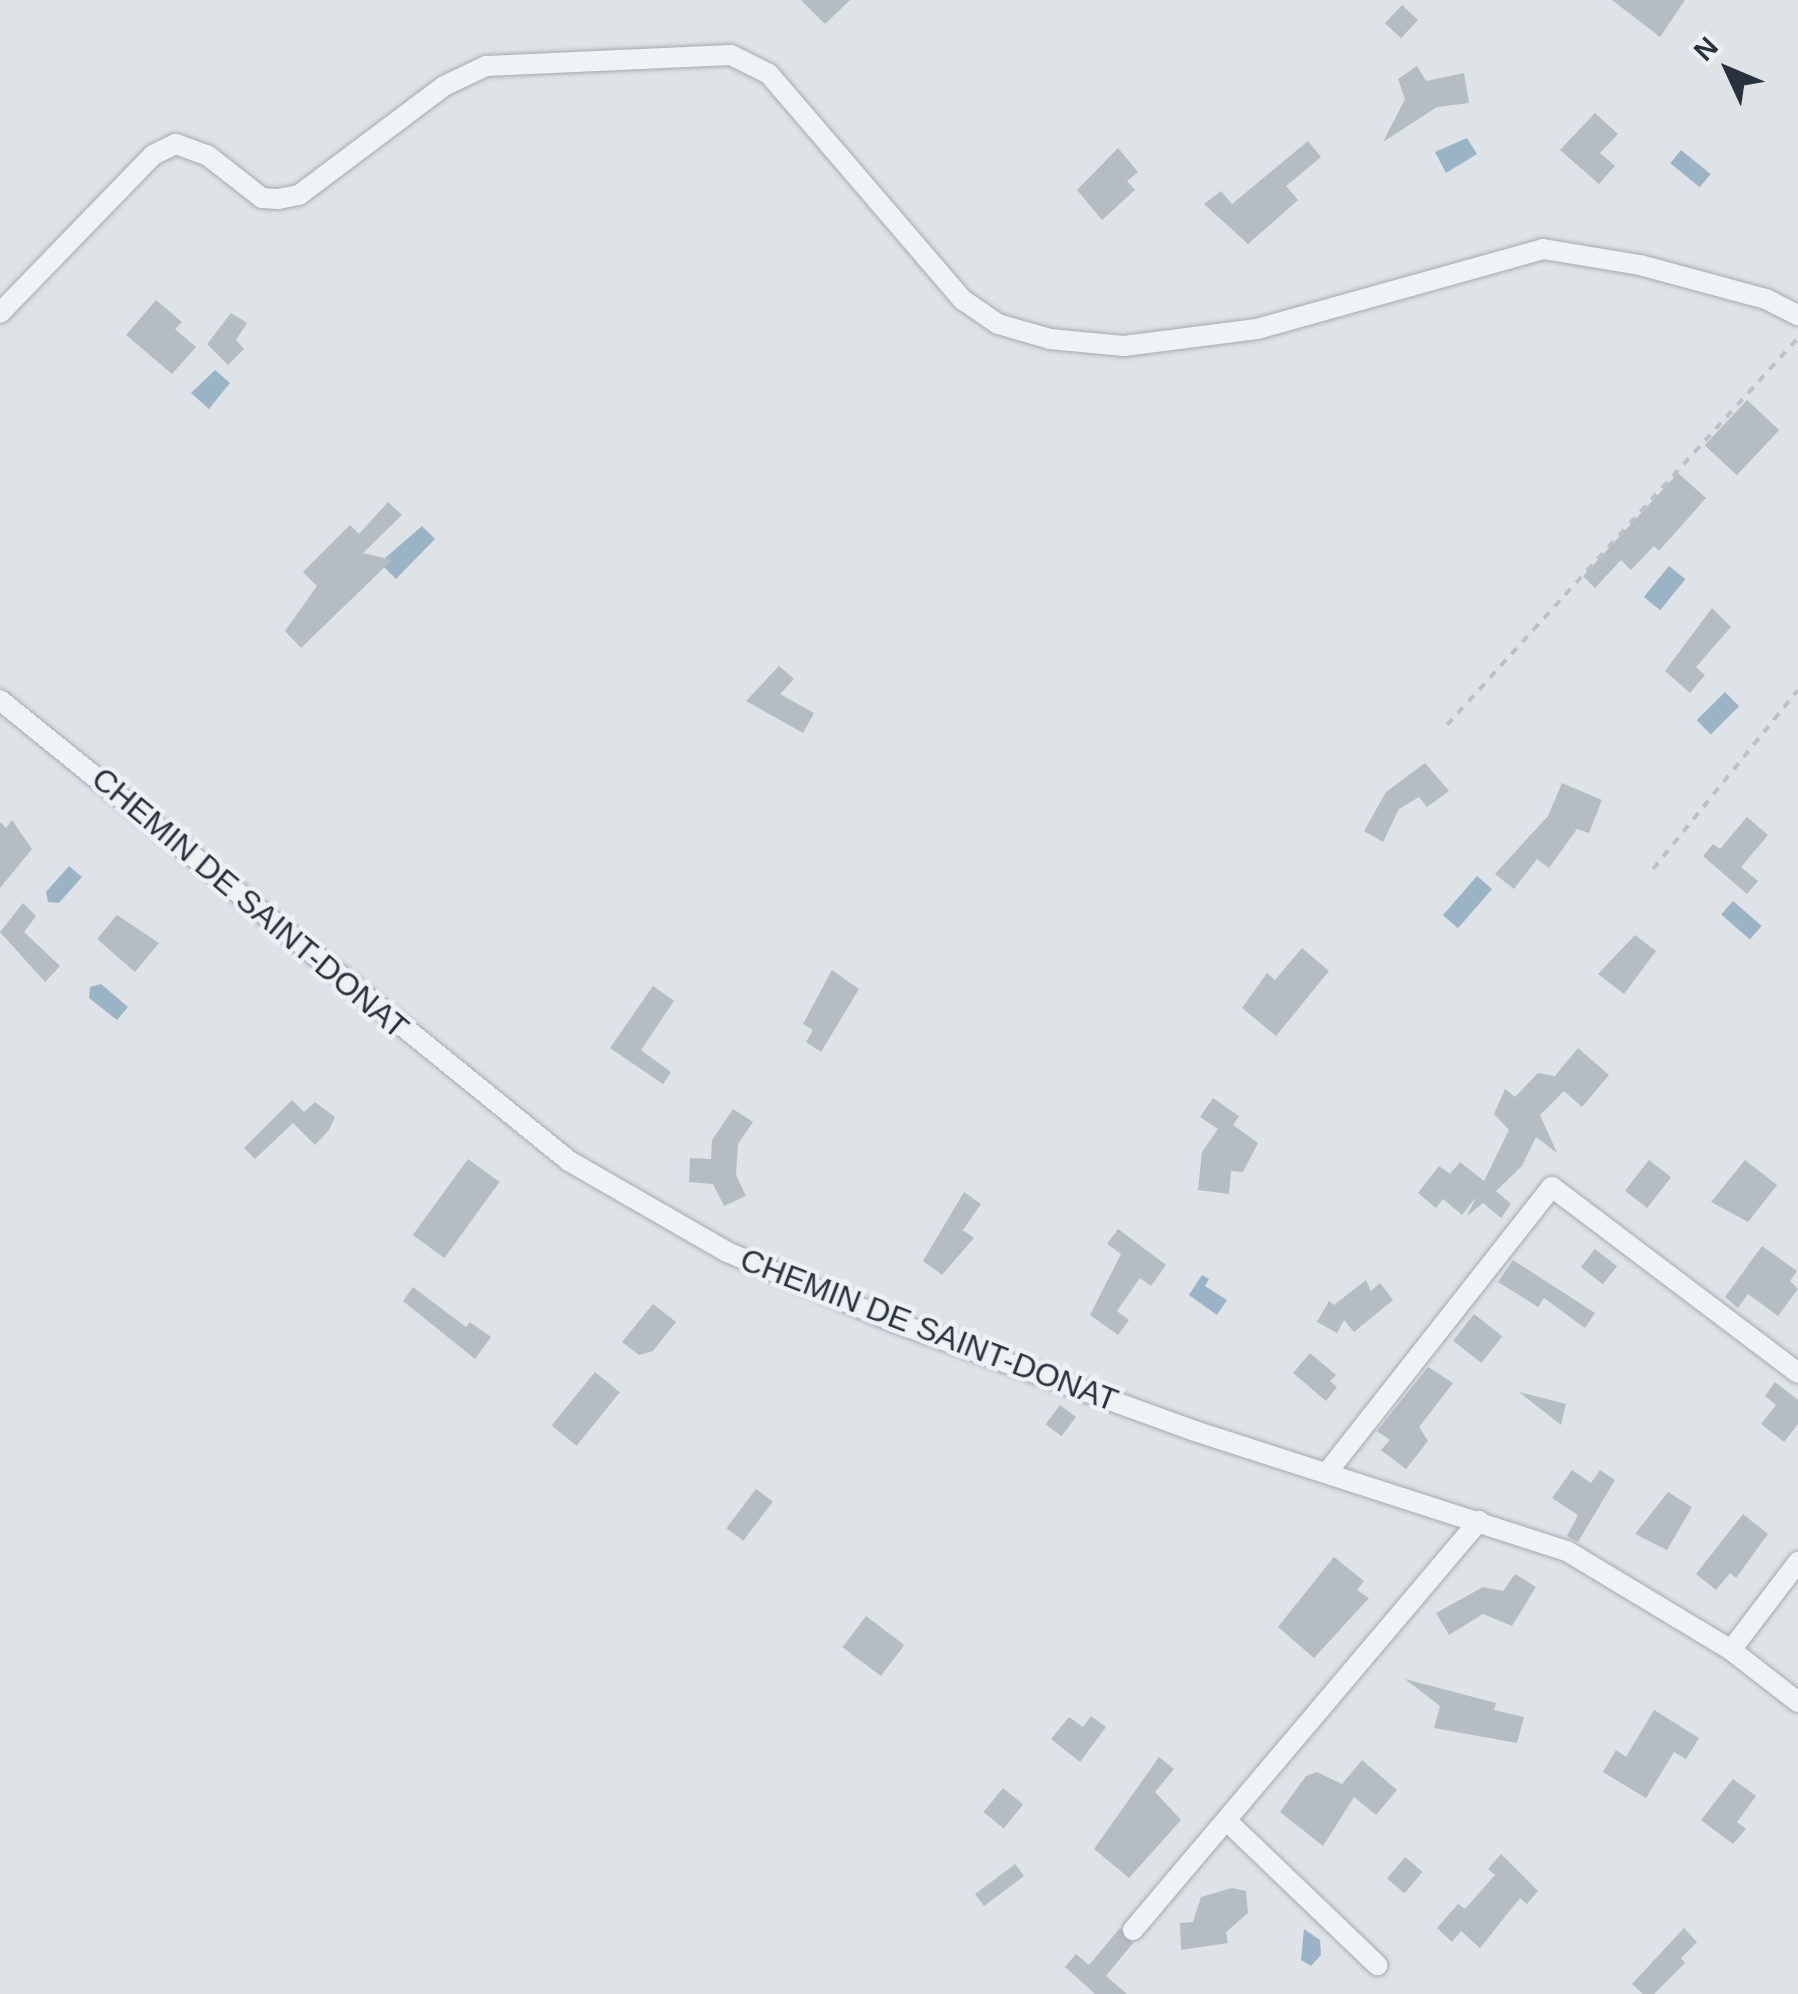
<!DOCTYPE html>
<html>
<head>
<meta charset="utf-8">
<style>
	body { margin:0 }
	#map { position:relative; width:1798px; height:1994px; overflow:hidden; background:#dee3e7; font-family:Helvetica,sans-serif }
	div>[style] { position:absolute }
	.water>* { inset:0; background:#9ab4c6; transform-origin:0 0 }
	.building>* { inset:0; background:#b5bcc4; transform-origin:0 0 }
	.path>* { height:4px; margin-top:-2px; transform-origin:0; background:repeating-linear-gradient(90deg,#bcc1c6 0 8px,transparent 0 16px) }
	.roads { filter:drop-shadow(0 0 2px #a4aab1) drop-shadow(0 0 2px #a4aab1) }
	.minor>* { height:20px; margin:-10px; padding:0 10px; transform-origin:10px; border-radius:10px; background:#f0f3f6 }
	span { translate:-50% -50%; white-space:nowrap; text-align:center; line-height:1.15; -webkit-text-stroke:9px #edf1f5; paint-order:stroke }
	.street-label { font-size:32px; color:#28323d }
	.north { position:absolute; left:1678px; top:20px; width:100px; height:100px; -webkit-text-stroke:8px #edf1f5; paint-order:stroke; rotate:314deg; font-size:28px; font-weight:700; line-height:40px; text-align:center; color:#28323d }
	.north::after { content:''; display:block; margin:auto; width:35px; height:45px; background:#28323d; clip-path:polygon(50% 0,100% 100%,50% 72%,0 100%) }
</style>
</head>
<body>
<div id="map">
	<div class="water">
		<i style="clip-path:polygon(1467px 138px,1477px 154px,1446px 173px,1435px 152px)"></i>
		<i style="left:1681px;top:150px;width:38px;height:17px;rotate:39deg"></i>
		<i style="clip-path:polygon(215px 370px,230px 383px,209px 409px,191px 393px)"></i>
		<i style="clip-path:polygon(422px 526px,435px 539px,396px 579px,384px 567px,385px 558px)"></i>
		<i style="left:1669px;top:566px;width:21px;height:40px;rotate:39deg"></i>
		<i style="left:1725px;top:692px;width:20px;height:40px;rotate:45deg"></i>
		<i style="clip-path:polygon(69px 866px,82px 877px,59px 903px,48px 902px,46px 892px)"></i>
		<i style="left:1477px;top:876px;width:20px;height:52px;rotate:41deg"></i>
		<i style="left:1733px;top:901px;width:38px;height:18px;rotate:41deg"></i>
		<i style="clip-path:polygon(101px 984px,128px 1007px,117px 1020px,89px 998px,90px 987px)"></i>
		<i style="clip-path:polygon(1202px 1275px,1209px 1279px,1205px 1286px,1227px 1300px,1217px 1315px,1189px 1295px)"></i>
		<i style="clip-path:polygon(1304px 1929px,1320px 1940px,1321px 1955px,1311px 1966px,1301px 1960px)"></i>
	</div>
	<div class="building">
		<i style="clip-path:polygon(801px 0,850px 0,825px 24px)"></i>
		<i style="clip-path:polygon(1612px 0,1685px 0,1660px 37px)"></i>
		<i style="left:1402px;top:5px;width:22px;height:25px;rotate:43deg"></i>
		<i style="clip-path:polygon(1417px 66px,1426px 81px,1464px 73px,1469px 103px,1437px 107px,1383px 142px,1405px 99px,1398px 79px)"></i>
		<i style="clip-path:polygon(1595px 113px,1618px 134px,1600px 153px,1615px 166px,1599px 184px,1560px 150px)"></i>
		<i style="clip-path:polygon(1308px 141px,1321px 157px,1286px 186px,1298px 200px,1248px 244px,1204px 204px,1221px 191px,1232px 204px)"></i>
		<i style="clip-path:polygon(1118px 148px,1138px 172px,1127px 181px,1135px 190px,1102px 220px,1077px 190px)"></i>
		<i style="clip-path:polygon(156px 300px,182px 322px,175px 329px,196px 347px,172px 374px,126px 335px)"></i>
		<i style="clip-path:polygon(231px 313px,247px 323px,236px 340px,244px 349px,228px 365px,207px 344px)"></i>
		<i style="left:1747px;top:400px;width:44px;height:62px;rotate:43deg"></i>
		<i style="clip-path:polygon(1678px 473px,1706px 498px,1659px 551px,1654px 546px,1631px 570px,1621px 560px,1595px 588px,1583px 576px)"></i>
		<i style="clip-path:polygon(388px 502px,402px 515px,363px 553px,392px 560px,301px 648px,285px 631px,317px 586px,303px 572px,350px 525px,359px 534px)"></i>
		<i style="clip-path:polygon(1712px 608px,1731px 627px,1696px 667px,1705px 675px,1690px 693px,1665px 671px)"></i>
		<i style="clip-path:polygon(779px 666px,794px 679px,780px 694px,814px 713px,803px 733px,746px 701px)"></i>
		<i style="clip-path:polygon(1425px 763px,1449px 791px,1427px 807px,1419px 797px,1399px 809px,1383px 842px,1364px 831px,1386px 792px)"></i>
		<i style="clip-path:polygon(1562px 783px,1602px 800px,1589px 833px,1577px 829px,1549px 868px,1537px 859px,1514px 889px,1495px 874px,1548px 816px)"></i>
		<i style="clip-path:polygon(1747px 817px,1768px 835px,1741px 867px,1758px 881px,1747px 894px,1703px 856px,1713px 844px,1720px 849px)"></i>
		<i style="clip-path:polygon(12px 820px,32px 849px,0 888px,0 822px,6px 828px)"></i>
		<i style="clip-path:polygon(23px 903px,36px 916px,24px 932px,60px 966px,45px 982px,0 932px)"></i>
		<i style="clip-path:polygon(117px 915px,159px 943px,135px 972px,97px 939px)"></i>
		<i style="clip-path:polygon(1635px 935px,1656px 951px,1624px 994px,1598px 974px)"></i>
		<i style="clip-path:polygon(1302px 948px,1329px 971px,1276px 1036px,1242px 1008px,1267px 973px,1275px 980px)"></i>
		<i style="clip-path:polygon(832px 970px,859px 989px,821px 1052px,806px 1042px,813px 1030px,803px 1024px)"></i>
		<i style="clip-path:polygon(653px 986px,674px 1001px,641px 1050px,671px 1072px,663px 1084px,610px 1048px)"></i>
		<i style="clip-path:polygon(1578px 1048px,1609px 1075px,1582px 1107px,1564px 1091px,1540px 1115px,1557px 1153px,1536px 1137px,1522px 1166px,1496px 1191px,1511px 1204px,1501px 1218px,1483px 1203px,1467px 1216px,1476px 1197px,1462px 1215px,1443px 1199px,1436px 1208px,1418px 1193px,1439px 1166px,1450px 1174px,1460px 1162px,1484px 1181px,1509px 1130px,1494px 1114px,1505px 1089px,1515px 1097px,1538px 1073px,1555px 1076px)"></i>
		<i style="clip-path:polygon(1213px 1098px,1239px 1116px,1233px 1125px,1258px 1143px,1243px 1172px,1231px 1171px,1229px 1194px,1198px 1190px,1202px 1152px,1218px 1129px,1200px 1117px)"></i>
		<i style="clip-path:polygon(292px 1100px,304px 1112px,315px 1102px,335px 1117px,329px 1130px,315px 1145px,293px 1123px,255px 1159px,244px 1148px)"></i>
		<i style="clip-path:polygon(733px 1109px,753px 1122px,738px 1144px,736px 1175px,746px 1196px,724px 1206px,713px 1184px,689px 1182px,690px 1158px,711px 1159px,712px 1140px)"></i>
		<i style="left:468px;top:1159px;width:39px;height:94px;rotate:36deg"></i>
		<i style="left:1649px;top:1160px;width:28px;height:39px;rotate:38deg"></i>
		<i style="clip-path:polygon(1745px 1160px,1777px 1185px,1748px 1222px,1711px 1202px)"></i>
		<i style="clip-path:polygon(964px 1192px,981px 1204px,963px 1230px,957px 1226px,974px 1238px,942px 1275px,923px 1261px)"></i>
		<i style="clip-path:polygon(1118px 1229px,1166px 1265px,1151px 1286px,1140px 1278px,1117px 1311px,1129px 1320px,1118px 1335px,1090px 1315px,1121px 1254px,1107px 1244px)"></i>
		<i style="clip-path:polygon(1762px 1246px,1797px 1271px,1790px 1281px,1798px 1289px,1778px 1316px,1748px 1294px,1738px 1308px,1725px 1297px)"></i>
		<i style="left:1595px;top:1249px;width:28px;height:23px;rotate:38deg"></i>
		<i style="clip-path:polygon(1513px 1260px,1595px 1313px,1585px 1328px,1544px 1298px,1538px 1307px,1498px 1282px)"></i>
		<i style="clip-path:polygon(1366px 1280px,1371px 1291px,1380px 1283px,1393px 1300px,1354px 1332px,1344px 1320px,1337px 1333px,1317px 1322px,1329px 1301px,1334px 1305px)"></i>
		<i style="clip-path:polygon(413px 1287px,466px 1327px,470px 1322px,491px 1337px,475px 1359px,403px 1301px)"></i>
		<i style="clip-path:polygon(653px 1304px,676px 1322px,653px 1351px,639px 1355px,622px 1342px)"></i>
		<i style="left:1474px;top:1314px;width:36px;height:34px;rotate:38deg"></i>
		<i style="clip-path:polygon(1310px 1353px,1336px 1375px,1330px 1381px,1337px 1387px,1326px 1401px,1293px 1373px)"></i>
		<i style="clip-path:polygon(1428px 1367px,1453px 1383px,1419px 1427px,1428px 1441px,1406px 1469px,1381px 1450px,1390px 1440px,1377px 1431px)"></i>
		<i style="left:595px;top:1372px;width:32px;height:69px;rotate:39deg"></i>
		<i style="clip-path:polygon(1775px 1382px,1798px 1400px,1798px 1424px,1784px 1442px,1761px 1424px,1776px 1405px,1765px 1396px)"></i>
		<i style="clip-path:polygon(1519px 1392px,1566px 1404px,1561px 1425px)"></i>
		<i style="left:1060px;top:1405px;width:20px;height:24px;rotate:37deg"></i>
		<i style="clip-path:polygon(1572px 1470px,1591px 1483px,1600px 1470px,1615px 1480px,1578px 1542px,1567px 1536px,1578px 1515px,1552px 1498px)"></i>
		<i style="left:756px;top:1489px;width:21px;height:49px;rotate:37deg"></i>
		<i style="clip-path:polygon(1668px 1492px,1692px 1507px,1667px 1550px,1635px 1534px)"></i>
		<i style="clip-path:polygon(1743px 1514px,1768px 1534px,1736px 1578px,1730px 1573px,1716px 1590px,1696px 1574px)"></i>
		<i style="clip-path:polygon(1334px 1557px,1364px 1581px,1357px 1590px,1369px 1598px,1314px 1658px,1278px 1627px)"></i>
		<i style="clip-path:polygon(1515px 1574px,1536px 1587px,1512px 1626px,1483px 1614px,1449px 1635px,1436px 1613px,1483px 1587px,1503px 1591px)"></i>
		<i style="left:866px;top:1616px;width:48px;height:39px;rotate:37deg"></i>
		<i style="clip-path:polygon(1405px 1679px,1496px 1703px,1494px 1710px,1524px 1717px,1517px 1743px,1434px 1728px,1440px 1706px)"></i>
		<i style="clip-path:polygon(1654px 1710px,1699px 1738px,1686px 1759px,1674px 1752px,1646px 1798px,1603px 1772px,1616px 1750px,1626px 1757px)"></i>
		<i style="clip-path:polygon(1091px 1716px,1106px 1727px,1080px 1762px,1051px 1739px,1069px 1717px,1083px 1727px)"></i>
		<i style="clip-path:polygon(1159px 1757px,1174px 1769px,1155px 1792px,1181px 1820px,1129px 1878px,1094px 1849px)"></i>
		<i style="clip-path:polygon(1362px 1760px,1397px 1790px,1376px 1815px,1354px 1797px,1323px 1846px,1280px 1812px,1306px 1776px,1317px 1772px,1342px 1784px)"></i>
		<i style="clip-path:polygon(1733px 1779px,1756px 1796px,1737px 1822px,1746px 1829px,1733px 1844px,1701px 1820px)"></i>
		<i style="left:1003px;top:1788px;width:26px;height:31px;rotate:39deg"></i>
		<i style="clip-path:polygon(1501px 1854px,1538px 1891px,1527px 1904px,1520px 1898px,1480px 1948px,1461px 1931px,1452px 1942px,1437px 1928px,1458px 1904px,1465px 1909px,1495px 1875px,1488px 1869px)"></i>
		<i style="left:1405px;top:1857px;width:23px;height:28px;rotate:40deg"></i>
		<i style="left:1015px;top:1864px;width:15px;height:50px;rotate:53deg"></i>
		<i style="clip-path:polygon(1232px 1888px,1246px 1891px,1248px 1913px,1226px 1932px,1228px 1943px,1181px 1950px,1180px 1923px,1193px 1922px,1201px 1897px)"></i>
		<i style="clip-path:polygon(1120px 1928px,1133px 1943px,1106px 1976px,1127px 1994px,1095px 1994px,1065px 1967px,1076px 1954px,1089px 1965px)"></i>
		<i style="clip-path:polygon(1684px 1928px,1697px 1942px,1681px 1958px,1685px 1963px,1654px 1994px,1643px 1994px,1632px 1984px)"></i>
	</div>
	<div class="path">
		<i style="left:1447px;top:725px;width:522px;rotate:-47.79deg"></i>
		<i style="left:1653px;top:869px;width:230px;rotate:-51deg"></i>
	</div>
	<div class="roads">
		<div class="minor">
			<i style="left:0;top:313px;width:220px;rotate:-45.9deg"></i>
			<i style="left:153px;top:155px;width:25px;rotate:-26deg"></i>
			<i style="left:176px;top:144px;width:33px;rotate:20deg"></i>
			<i style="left:207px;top:155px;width:70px;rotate:38deg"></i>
			<i style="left:262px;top:198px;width:16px;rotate:4deg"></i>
			<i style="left:278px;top:199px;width:21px;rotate:-11deg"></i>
			<i style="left:299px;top:195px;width:181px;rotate:-36.9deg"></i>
			<i style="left:444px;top:86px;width:47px;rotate:-25.5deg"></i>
			<i style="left:486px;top:66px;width:245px;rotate:-2.6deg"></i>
			<i style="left:731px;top:55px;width:42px;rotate:26.6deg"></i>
			<i style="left:769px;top:74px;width:298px;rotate:49.4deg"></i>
			<i style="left:963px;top:300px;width:42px;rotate:34.4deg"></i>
			<i style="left:998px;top:324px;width:54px;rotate:16.1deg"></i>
			<i style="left:1050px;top:339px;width:74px;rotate:5.4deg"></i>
			<i style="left:1124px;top:346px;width:134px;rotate:-7.3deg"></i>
			<i style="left:1257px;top:329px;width:297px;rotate:-15.6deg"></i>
			<i style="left:1543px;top:249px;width:98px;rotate:9.4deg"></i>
			<i style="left:1640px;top:265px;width:131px;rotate:15.1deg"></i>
			<i style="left:1766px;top:299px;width:36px;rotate:27deg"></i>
			<i style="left:0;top:700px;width:732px;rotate:39.01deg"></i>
			<i style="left:569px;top:1161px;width:182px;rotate:29.9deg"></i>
			<i style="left:727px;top:1252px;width:181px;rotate:22.7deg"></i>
			<i style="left:894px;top:1322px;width:317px;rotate:19.9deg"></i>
			<i style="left:1192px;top:1430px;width:394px;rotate:17.9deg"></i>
			<i style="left:1567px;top:1551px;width:192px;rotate:31.1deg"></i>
			<i style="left:1731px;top:1650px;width:85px;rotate:37.8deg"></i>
			<i style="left:1329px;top:1470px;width:360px;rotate:-51.8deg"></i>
			<i style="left:1552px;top:1187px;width:308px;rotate:37.1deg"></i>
			<i style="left:1731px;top:1650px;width:111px;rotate:-52.7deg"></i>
			<i style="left:1228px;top:1822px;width:207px;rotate:43.8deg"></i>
			<i style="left:1133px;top:1930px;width:536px;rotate:-49.77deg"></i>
		</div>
	</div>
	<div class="street-label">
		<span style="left:250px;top:903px;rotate:40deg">CHEMIN DE SAINT-DONAT</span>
		<span style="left:929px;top:1330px;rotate:21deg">CHEMIN DE SAINT-DONAT</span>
	</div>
	<div class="north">N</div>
</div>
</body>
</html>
